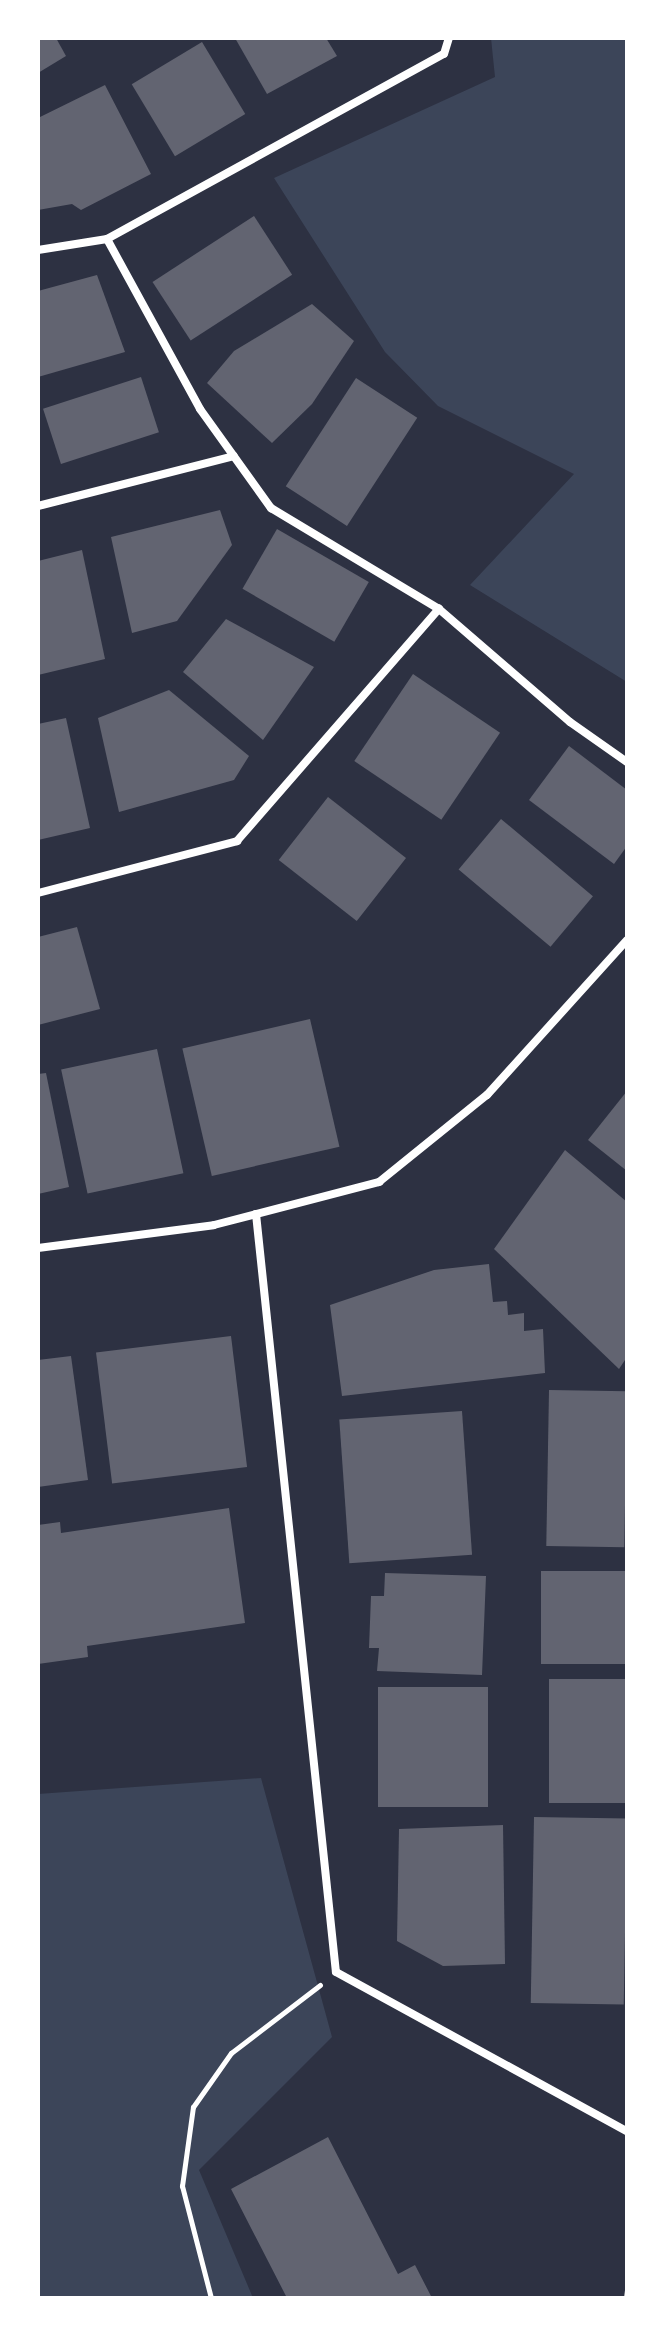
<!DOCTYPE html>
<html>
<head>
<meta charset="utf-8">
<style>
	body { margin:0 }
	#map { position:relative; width:665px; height:2336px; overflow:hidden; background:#2d3142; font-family:"IBM Plex Sans",sans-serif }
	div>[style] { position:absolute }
	.green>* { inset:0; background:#3c4559 }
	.building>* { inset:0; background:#626471; transform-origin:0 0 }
	.path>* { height:5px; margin:-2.5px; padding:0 2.5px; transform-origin:2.5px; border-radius:2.5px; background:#fff }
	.minor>* { height:8px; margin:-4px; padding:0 4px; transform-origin:4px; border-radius:4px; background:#fff }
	span { translate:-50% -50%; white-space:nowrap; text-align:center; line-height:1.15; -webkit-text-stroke:8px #fff; paint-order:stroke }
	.frame { position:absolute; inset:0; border:40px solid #fff; pointer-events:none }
</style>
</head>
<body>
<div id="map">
	<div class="green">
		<i style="clip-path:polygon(491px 38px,627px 38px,627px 682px,470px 585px,574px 474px,438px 406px,385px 352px,274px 178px,495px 77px)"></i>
		<i style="clip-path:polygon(261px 1778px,332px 2037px,199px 2170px,253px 2298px,38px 2298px,38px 1794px)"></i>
	</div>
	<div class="building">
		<i style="clip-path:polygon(38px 38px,56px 38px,66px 56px,38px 73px)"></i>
		<i style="clip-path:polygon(235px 38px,326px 38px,337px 56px,267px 94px)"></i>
		<i style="left:202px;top:42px;width:84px;height:82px;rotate:59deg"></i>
		<i style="clip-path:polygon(105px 85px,151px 174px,81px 210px,72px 204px,38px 210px,38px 118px)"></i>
		<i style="left:254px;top:216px;width:70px;height:121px;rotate:57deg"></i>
		<i style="clip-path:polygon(97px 275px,125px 352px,38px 377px,38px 291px)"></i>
		<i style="clip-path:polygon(312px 304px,354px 341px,312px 404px,272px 443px,207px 383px,234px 351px)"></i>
		<i style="left:141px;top:377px;width:58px;height:103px;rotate:72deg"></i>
		<i style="left:356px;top:378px;width:73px;height:129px;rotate:33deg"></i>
		<i style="clip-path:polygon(220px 510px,232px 545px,177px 621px,132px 633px,111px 537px)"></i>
		<i style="left:277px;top:529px;width:106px;height:69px;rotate:30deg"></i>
		<i style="clip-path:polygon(82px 550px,105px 659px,38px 675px,38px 561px)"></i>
		<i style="clip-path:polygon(226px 619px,314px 667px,263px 740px,183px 672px)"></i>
		<i style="left:413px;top:674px;width:105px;height:105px;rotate:34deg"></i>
		<i style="clip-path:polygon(169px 690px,249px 756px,234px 780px,119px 812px,98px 718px)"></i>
		<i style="clip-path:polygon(66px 718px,90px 828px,38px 840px,38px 724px)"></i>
		<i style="clip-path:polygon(569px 746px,627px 790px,627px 846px,614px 864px,529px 800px)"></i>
		<i style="left:328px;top:797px;width:99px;height:80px;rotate:38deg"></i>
		<i style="left:501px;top:819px;width:120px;height:66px;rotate:40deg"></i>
		<i style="clip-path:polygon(77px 927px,100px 1009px,38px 1025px,38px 937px)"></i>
		<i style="left:310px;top:1019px;width:131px;height:131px;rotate:77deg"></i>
		<i style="left:157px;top:1049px;width:127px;height:98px;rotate:78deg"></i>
		<i style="clip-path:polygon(46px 1073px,69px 1187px,38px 1194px,38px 1074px)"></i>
		<i style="clip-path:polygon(627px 1091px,627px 1171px,588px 1140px)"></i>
		<i style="clip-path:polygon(565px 1150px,627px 1202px,627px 1357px,619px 1369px,494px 1249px)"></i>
		<i style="clip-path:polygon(489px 1264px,493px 1302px,507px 1301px,508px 1315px,524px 1313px,524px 1331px,543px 1329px,545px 1373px,342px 1396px,330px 1305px,434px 1270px)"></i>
		<i style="left:231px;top:1336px;width:132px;height:136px;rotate:83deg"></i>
		<i style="clip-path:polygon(71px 1356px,88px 1480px,38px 1487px,38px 1360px)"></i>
		<i style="left:549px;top:1390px;width:78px;height:156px;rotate:1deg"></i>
		<i style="left:462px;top:1411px;width:144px;height:123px;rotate:86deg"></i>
		<i style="clip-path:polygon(229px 1508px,245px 1623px,87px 1646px,88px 1657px,38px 1664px,38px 1525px,60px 1522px,61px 1533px)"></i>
		<i style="left:627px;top:1571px;width:93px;height:86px;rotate:90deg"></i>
		<i style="clip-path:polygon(385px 1573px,486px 1576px,482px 1675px,377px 1671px,379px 1648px,369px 1648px,371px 1596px,384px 1596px)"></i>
		<i style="left:549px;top:1679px;width:78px;height:124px"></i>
		<i style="left:378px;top:1687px;width:110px;height:120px"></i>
		<i style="left:534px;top:1817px;width:93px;height:186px;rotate:1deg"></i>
		<i style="clip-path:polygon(503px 1825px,505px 1964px,443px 1966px,397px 1941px,399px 1829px)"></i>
		<i style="clip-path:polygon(328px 2137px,398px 2274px,415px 2265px,432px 2298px,287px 2298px,231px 2189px)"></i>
	</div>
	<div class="path">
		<i style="left:211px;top:2298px;width:116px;rotate:-104.5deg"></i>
		<i style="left:182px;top:2186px;width:80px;rotate:-82.1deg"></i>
		<i style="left:193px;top:2107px;width:66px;rotate:-54.9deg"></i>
		<i style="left:231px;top:2053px;width:112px;rotate:-37.4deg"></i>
		<i style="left:626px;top:2298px;width:8px;rotate:-83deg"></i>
	</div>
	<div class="minor">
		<i style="left:107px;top:239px;width:194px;rotate:61.3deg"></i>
		<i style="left:200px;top:409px;width:122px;rotate:54.4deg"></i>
		<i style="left:271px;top:508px;width:196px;rotate:31deg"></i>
		<i style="left:439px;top:609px;width:173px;rotate:40.8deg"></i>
		<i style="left:570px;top:722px;width:70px;rotate:35.1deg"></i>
		<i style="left:38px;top:250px;width:70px;rotate:-9.1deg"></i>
		<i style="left:107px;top:239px;width:384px;rotate:-28.8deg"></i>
		<i style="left:444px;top:54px;width:17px;rotate:-73deg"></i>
		<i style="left:38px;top:506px;width:202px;rotate:-14.3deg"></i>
		<i style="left:38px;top:893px;width:206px;rotate:-14.6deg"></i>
		<i style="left:237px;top:841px;width:308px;rotate:-49deg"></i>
		<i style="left:256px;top:1214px;width:762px;rotate:83.98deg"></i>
		<i style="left:336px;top:1972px;width:332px;rotate:28.7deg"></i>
		<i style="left:38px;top:1248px;width:177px;rotate:-7.4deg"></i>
		<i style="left:214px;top:1225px;width:171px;rotate:-14.6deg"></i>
		<i style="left:379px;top:1182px;width:139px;rotate:-38.9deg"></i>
		<i style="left:487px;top:1095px;width:209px;rotate:-47.9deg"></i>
	</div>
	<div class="frame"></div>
</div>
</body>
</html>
